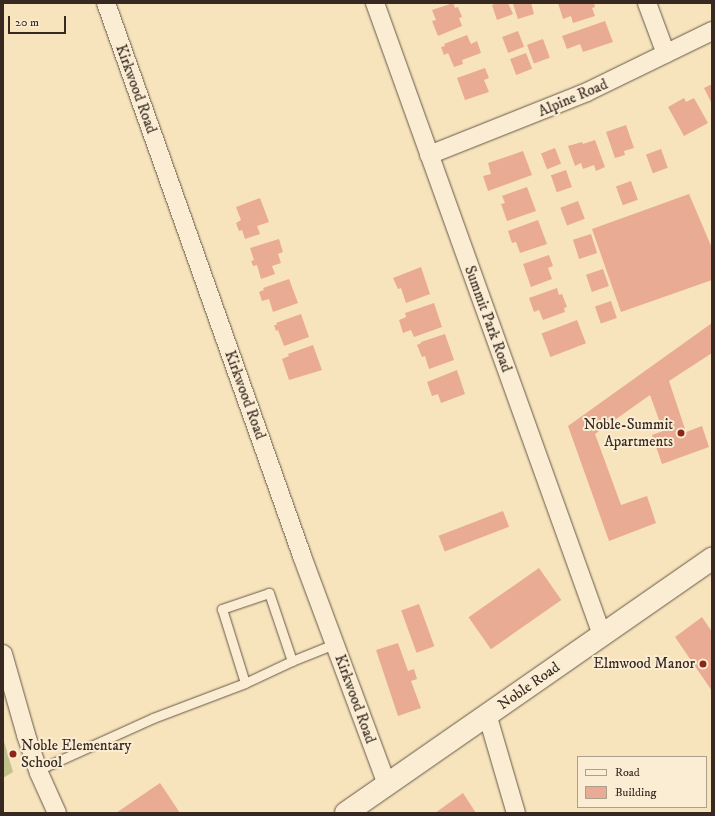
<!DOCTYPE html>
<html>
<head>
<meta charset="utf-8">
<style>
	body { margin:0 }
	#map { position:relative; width:715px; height:816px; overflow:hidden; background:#f7e4bc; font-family:"IM FELL DW Pica",serif }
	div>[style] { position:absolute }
	.green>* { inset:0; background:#c2c28d }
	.building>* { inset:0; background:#e9ab93; transform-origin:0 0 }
	.roads { filter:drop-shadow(0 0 1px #675848) drop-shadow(0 0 1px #675848) }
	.service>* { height:9px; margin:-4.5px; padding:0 4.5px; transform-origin:4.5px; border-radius:4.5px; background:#faedd3 }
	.minor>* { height:18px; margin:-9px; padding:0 9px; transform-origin:9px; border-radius:9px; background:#faedd3 }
	.secondary>* { height:22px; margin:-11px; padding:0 11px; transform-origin:11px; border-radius:11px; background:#faedd3 }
	.dots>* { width:11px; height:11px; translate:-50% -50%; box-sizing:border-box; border:2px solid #faedd3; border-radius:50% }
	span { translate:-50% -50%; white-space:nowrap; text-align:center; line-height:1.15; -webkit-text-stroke:4px #faedd3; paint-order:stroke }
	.street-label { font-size:15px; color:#372922 }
	.poi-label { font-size:15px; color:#372922 }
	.right { translate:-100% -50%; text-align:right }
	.left { translate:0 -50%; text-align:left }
	.frame { position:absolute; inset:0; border:4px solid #372922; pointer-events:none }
	.legend { position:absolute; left:577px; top:756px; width:130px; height:52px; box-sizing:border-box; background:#faedd3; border:1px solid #ac9f8c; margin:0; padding:5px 7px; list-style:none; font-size:12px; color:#372922 }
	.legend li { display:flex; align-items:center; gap:8px; height:20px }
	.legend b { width:20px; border:1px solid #ac9f8c }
	.scale { position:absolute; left:8px; top:16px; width:58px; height:18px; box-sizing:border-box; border:2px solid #372922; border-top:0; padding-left:5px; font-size:12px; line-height:14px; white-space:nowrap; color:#372922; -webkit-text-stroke:3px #faedd3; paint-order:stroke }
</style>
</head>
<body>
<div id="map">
	<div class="green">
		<i style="clip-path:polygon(3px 738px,13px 772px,3px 778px)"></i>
	</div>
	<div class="building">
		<i style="clip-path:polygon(453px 3px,455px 8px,458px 7px,462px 17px,459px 18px,462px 26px,438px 36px,432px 21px,436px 20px,432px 10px)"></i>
		<i style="clip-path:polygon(498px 3px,508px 3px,513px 14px,497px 20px,492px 5px)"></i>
		<i style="clip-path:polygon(516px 3px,531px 3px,534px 14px,518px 19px,513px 4px)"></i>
		<i style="clip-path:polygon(558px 3px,594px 3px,595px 7px,592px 8px,595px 16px,573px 23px,571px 16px,563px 19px)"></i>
		<i style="clip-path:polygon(605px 21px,613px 42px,583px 52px,580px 44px,567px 49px,562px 36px)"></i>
		<i style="left:518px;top:31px;width:17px;height:17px;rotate:69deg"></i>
		<i style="clip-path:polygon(467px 35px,471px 44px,477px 41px,481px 53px,462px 60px,463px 64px,454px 67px,448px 53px,444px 55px,441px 47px,445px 46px,444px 44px)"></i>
		<i style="left:543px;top:39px;width:20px;height:17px;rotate:70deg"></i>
		<i style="left:526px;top:53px;width:17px;height:17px;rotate:69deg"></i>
		<i style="clip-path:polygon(485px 68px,489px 78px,484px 80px,489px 92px,465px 100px,457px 78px)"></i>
		<i style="clip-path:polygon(712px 84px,712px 104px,704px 88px)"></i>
		<i style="clip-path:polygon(684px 98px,686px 102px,694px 98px,708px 123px,684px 136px,668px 107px)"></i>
		<i style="clip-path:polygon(626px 125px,634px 148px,624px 151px,625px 155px,615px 158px,606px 132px)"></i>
		<i style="clip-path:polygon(595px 140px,605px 167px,596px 171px,594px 165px,583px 169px,581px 163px,575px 166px,568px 146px,582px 142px,583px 144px)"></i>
		<i style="left:555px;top:148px;width:17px;height:15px;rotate:69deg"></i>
		<i style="left:661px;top:149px;width:20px;height:16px;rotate:70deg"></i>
		<i style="clip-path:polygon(523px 151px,532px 175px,488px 191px,483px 176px,491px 174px,488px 163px)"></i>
		<i style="left:566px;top:170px;width:18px;height:16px;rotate:71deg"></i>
		<i style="left:631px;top:181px;width:20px;height:16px;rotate:70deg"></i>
		<i style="clip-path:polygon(527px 187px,536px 211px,507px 221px,501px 204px,505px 203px,502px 196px)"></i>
		<i style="clip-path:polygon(689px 194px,712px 248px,712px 280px,621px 312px,592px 229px)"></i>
		<i style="clip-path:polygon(260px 198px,269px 222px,257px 226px,260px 234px,245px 239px,242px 230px,239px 231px,236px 223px,241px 220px,236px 207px)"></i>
		<i style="left:578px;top:201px;width:19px;height:19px;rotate:69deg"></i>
		<i style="clip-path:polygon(538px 220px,547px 244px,520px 253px,516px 242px,512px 243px,508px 231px)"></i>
		<i style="left:591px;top:234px;width:20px;height:19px;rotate:72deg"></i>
		<i style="clip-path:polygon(279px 239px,283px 252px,278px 254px,281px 263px,272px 266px,275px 274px,261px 279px,257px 265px,253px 266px,251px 261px,254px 260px,250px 248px)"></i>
		<i style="clip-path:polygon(549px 255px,553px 266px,548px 268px,552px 279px,531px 287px,523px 264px)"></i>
		<i style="clip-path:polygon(421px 267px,430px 294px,406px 303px,401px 288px,398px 289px,393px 278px)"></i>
		<i style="left:603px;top:269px;width:18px;height:18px;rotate:71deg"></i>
		<i style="clip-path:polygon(289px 279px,298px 303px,273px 312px,269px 299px,262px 301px,259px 292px,264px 290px,263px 288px)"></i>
		<i style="clip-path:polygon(557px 288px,559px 295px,562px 294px,567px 307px,564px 308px,565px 312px,543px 320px,539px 310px,534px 312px,529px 298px)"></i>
		<i style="left:611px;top:301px;width:18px;height:17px;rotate:71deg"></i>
		<i style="clip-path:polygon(434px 303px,442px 327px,414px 337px,411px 330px,403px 333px,399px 320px,406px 317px,405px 313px)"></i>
		<i style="clip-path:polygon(301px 314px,309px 337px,284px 346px,278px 330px,276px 331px,274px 325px,277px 325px,276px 323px)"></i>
		<i style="left:577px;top:320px;width:25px;height:38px;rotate:69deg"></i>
		<i style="clip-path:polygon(712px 323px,712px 353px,669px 381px,686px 432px,702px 426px,709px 447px,662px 464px,652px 435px,663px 431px,650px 395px,595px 434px,621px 505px,647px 496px,656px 523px,609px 541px,568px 426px)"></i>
		<i style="clip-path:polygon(445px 334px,454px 360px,429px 369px,425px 356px,422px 357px,417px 345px,421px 343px,421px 342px)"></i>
		<i style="clip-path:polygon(313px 345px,322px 370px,289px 380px,282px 359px,289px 356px,288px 354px)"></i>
		<i style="clip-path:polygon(457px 370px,465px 394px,441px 403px,438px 394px,432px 396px,427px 382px)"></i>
		<i style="left:503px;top:511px;width:17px;height:69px;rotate:69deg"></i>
		<i style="left:539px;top:568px;width:39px;height:86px;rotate:55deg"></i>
		<i style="left:419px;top:604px;width:45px;height:19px;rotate:70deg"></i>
		<i style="clip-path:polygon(702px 617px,712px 632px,712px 691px,675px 637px)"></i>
		<i style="clip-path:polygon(398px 643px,408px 671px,414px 669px,417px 679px,411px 681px,421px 708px,398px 716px,376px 650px)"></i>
		<i style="clip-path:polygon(160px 783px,180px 813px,116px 813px)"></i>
		<i style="clip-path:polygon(463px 793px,476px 813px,435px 813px)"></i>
	</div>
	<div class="roads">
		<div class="service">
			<i style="left:292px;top:661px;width:45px;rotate:-22deg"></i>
			<i style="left:38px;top:770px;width:126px;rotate:-24.3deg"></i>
			<i style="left:153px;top:718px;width:98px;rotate:-20.8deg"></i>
			<i style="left:245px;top:683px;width:52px;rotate:-25.1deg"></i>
			<i style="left:292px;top:661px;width:72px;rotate:-108.7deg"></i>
			<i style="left:269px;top:593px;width:50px;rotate:161.2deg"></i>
			<i style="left:222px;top:609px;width:77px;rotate:72.7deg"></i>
		</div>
		<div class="minor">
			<i style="left:106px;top:3px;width:587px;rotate:70.48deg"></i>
			<i style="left:302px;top:556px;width:244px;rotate:69.6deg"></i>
			<i style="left:375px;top:3px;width:672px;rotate:70.24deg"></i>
			<i style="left:647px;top:3px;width:54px;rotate:69.6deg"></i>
			<i style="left:429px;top:155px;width:170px;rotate:-21.7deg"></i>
			<i style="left:587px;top:92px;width:139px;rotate:-26deg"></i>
			<i style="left:3px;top:654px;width:84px;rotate:74.1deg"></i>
			<i style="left:26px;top:735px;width:40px;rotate:71.1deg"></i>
			<i style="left:39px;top:773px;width:44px;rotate:65.8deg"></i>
			<i style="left:487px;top:714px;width:103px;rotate:73.7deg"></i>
		</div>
		<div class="secondary">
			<i style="left:346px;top:813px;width:446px;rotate:-34.8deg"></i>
		</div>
	</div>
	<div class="dots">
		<i style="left:681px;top:433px;background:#8f2418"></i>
		<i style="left:703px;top:664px;background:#8f2418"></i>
		<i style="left:13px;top:754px;background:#8f2418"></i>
	</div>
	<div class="street-label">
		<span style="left:136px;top:89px;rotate:70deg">Kirkwood Road</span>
		<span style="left:573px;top:98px;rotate:-23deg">Alpine Road</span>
		<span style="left:488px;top:319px;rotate:70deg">Summit Park Road</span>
		<span style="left:245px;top:395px;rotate:70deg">Kirkwood Road</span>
		<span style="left:529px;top:686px;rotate:-35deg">Noble Road</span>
		<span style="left:355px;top:699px;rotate:70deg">Kirkwood Road</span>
	</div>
	<div class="poi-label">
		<span class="right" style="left:673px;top:433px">Noble-Summit<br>Apartments</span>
		<span class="right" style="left:695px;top:664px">Elmwood Manor</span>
		<span class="left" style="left:21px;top:754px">Noble Elementary<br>School</span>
	</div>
	<div class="frame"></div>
	<ul class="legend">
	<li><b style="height:5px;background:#faedd3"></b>Road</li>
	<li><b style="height:11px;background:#e9ab93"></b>Building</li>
	</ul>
	<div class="scale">20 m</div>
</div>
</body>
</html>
